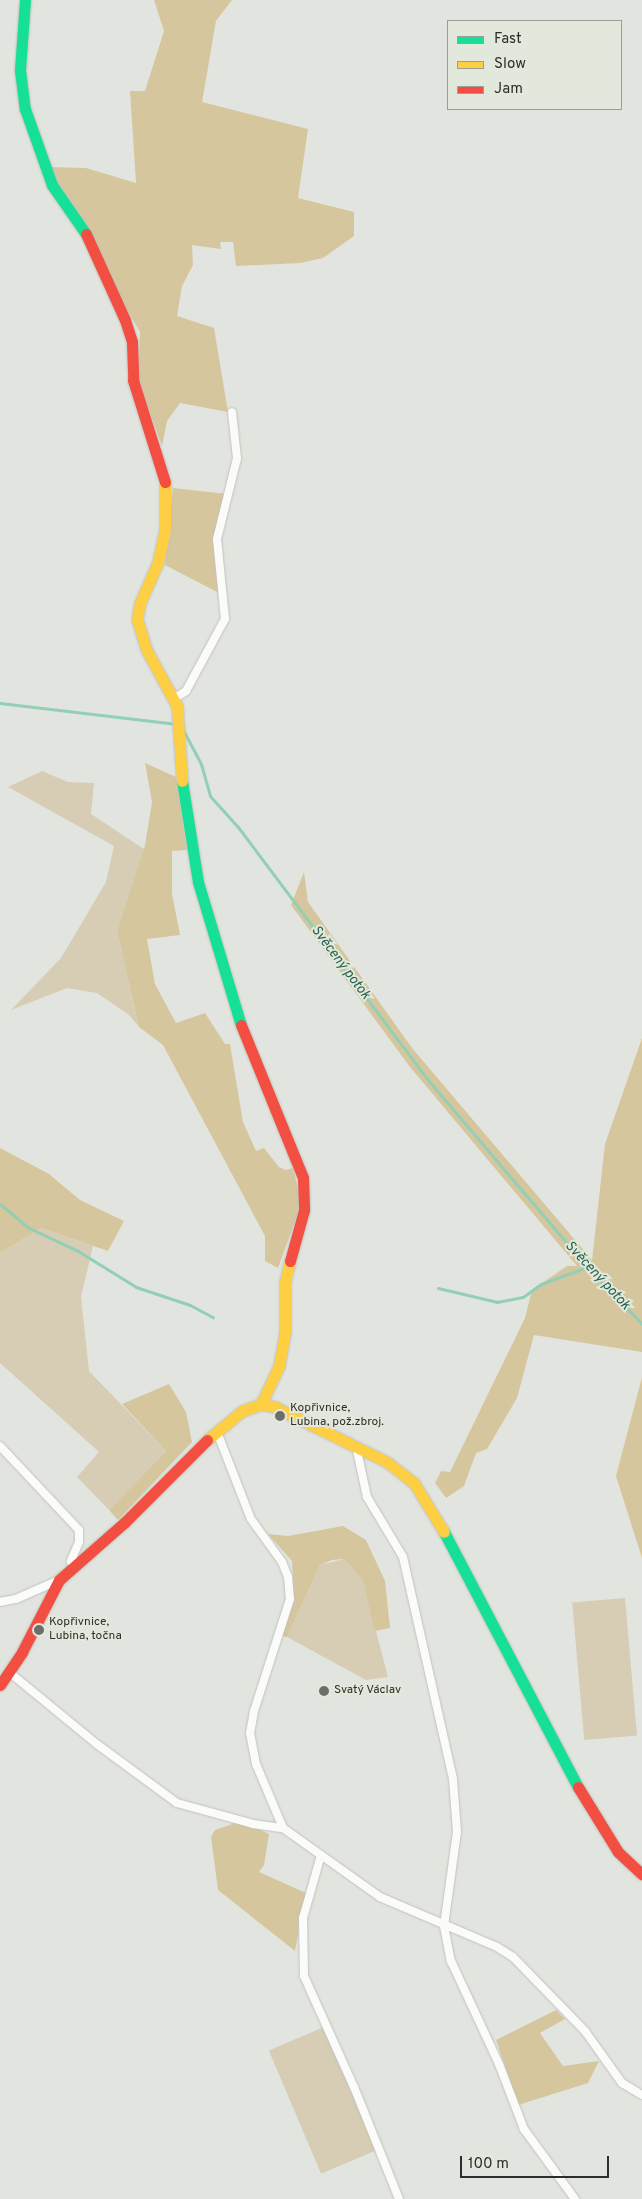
<!DOCTYPE html>
<html>
<head>
<meta charset="utf-8">
<style>
	body { margin:0 }
	#map { position:relative; width:642px; height:2199px; overflow:hidden; background:#e2e5df; font-family:Overpass,sans-serif }
	div>[style] { position:absolute }
	.green>* { inset:0; background:#d6cdb4; transform-origin:0 0 }
	.forest>* { inset:0; background:#d6c69d }
	.stream>* { height:3px; margin:-1.5px; padding:0 1.5px; transform-origin:1.5px; border-radius:1.5px; background:#92cfb6 }
	.roads { filter:drop-shadow(0 0 1px #c1c3be) drop-shadow(0 0 1px #c1c3be) }
	.street>* { height:8px; margin:-4px; padding:0 4px; transform-origin:4px; border-radius:4px; background:#fbfbfa }
	.fast>* { height:11px; margin:-5.5px; padding:0 5.5px; transform-origin:5.5px; border-radius:5.5px; background:#16e098 }
	.slow>* { height:11px; margin:-5.5px; padding:0 5.5px; transform-origin:5.5px; border-radius:5.5px; background:#ffcf43 }
	.jam>* { height:11px; margin:-5.5px; padding:0 5.5px; transform-origin:5.5px; border-radius:5.5px; background:#f24e42 }
	.dots>* { width:14px; height:14px; translate:-50% -50%; box-sizing:border-box; border:2px solid #e3e8dc; border-radius:50% }
	span { translate:-50% -50%; white-space:nowrap; text-align:center; line-height:1.15; -webkit-text-stroke:4px #e3e8dc; paint-order:stroke }
	.poi-label { font-size:12px; color:#2c2e29 }
	.left { translate:0 -50%; text-align:left }
	.water-label { font-size:14px; color:#21624c; font-style:italic }
	.legend { position:absolute; left:447px; top:20px; width:175px; height:90px; box-sizing:border-box; background:#e3e8dc; border:1px solid #9a9e94; margin:0; padding:6px 9px; list-style:none; font-size:15px; color:#2c2e29 }
	.legend li { display:flex; align-items:center; gap:10px; height:25px }
	.legend b { width:25px; border:1px solid #9a9e94 }
	.scale { position:absolute; left:460px; top:2156px; width:149px; height:22px; box-sizing:border-box; border:2px solid #2c2e29; border-top:0; padding-left:6px; font-size:15px; line-height:18px; white-space:nowrap; color:#2c2e29; -webkit-text-stroke:4px #e3e8dc; paint-order:stroke }
</style>
</head>
<body>
<div id="map">
	<div class="green">
		<i style="clip-path:polygon(42px 771px,68px 782px,94px 783px,91px 814px,144px 849px,117px 931px,139px 1027px,129px 1015px,97px 993px,67px 988px,11px 1010px,61px 958px,106px 882px,114px 846px,8px 787px)"></i>
		<i style="clip-path:polygon(41px 1228px,93px 1246px,81px 1297px,89px 1371px,166px 1451px,109px 1510px,77px 1477px,99px 1452px,0 1363px,0 1253px)"></i>
		<i style="clip-path:polygon(344px 1559px,363px 1581px,388px 1677px,366px 1680px,287px 1637px,320px 1565px)"></i>
		<i style="left:625px;top:1598px;width:138px;height:53px;rotate:85deg"></i>
		<i style="left:324px;top:2027px;width:134px;height:60px;rotate:67deg"></i>
	</div>
	<div class="forest">
		<i style="clip-path:polygon(154px 0,232px 0,216px 21px,202px 102px,308px 129px,298px 198px,354px 212px,354px 236px,323px 258px,300px 263px,236px 266px,233px 242px,220px 242px,221px 249px,192px 245px,193px 265px,182px 286px,177px 316px,214px 328px,228px 412px,180px 403px,167px 421px,162px 446px,138px 380px,140px 332px,58px 192px,48px 167px,86px 168px,136px 183px,130px 91px,145px 91px,164px 31px)"></i>
		<i style="clip-path:polygon(173px 488px,227px 494px,215px 541px,219px 593px,165px 565px)"></i>
		<i style="clip-path:polygon(145px 763px,176px 777px,187px 850px,172px 851px,172px 894px,180px 935px,147px 939px,155px 984px,176px 1023px,205px 1013px,225px 1044px,230px 1044px,243px 1122px,256px 1151px,264px 1148px,279px 1167px,286px 1170px,293px 1168px,299px 1194px,298px 1213px,278px 1268px,265px 1261px,265px 1236px,163px 1045px,139px 1027px,117px 931px,145px 845px,152px 802px)"></i>
		<i style="clip-path:polygon(304px 872px,308px 902px,412px 1048px,592px 1260px,605px 1144px,642px 1038px,642px 1352px,534px 1335px,517px 1398px,487px 1449px,476px 1453px,464px 1486px,446px 1498px,435px 1483px,441px 1471px,450px 1472px,525px 1318px,532px 1290px,567px 1266px,577px 1266px,410px 1067px,291px 905px)"></i>
		<i style="clip-path:polygon(0 1148px,49px 1174px,80px 1200px,124px 1221px,108px 1251px,41px 1228px,0 1253px)"></i>
		<i style="clip-path:polygon(642px 1377px,642px 1558px,616px 1476px)"></i>
		<i style="clip-path:polygon(169px 1384px,186px 1412px,192px 1442px,118px 1520px,109px 1510px,166px 1451px,122px 1404px)"></i>
		<i style="clip-path:polygon(343px 1526px,366px 1540px,385px 1581px,390px 1628px,375px 1631px,363px 1581px,344px 1559px,332px 1560px,320px 1565px,287px 1637px,282px 1636px,294px 1601px,292px 1561px,268px 1534px,288px 1536px)"></i>
		<i style="clip-path:polygon(241px 1821px,269px 1834px,264px 1865px,259px 1872px,306px 1893px,295px 1951px,218px 1890px,211px 1837px,215px 1830px)"></i>
		<i style="clip-path:polygon(556px 2010px,565px 2019px,540px 2033px,563px 2066px,599px 2061px,588px 2083px,518px 2105px,496px 2040px)"></i>
	</div>
	<div class="stream">
		<i style="left:0;top:703px;width:176px;rotate:6.8deg"></i>
		<i style="left:181px;top:726px;width:43px;rotate:62.2deg"></i>
		<i style="left:201px;top:764px;width:33px;rotate:74deg"></i>
		<i style="left:210px;top:796px;width:42px;rotate:47.9deg"></i>
		<i style="left:238px;top:827px;width:316px;rotate:53.1deg"></i>
		<i style="left:428px;top:1080px;width:245px;rotate:49.6deg"></i>
		<i style="left:587px;top:1267px;width:79px;rotate:46deg"></i>
		<i style="left:0;top:1204px;width:38px;rotate:40deg"></i>
		<i style="left:29px;top:1228px;width:54px;rotate:25.1deg"></i>
		<i style="left:78px;top:1251px;width:68px;rotate:31.8deg"></i>
		<i style="left:136px;top:1287px;width:57px;rotate:18.4deg"></i>
		<i style="left:190px;top:1305px;width:26px;rotate:28deg"></i>
		<i style="left:438px;top:1288px;width:61px;rotate:13.3deg"></i>
		<i style="left:497px;top:1302px;width:26px;rotate:-11deg"></i>
		<i style="left:523px;top:1297px;width:22px;rotate:-36deg"></i>
		<i style="left:541px;top:1284px;width:49px;rotate:-20.3deg"></i>
	</div>
	<div class="roads">
		<div class="street">
			<i style="left:175px;top:698px;width:13px;rotate:-32deg"></i>
			<i style="left:186px;top:691px;width:82px;rotate:-61.6deg"></i>
			<i style="left:225px;top:619px;width:80px;rotate:-95.7deg"></i>
			<i style="left:217px;top:539px;width:83px;rotate:-76.1deg"></i>
			<i style="left:237px;top:458px;width:46px;rotate:-96.2deg"></i>
			<i style="left:217px;top:1432px;width:93px;rotate:68.7deg"></i>
			<i style="left:251px;top:1519px;width:53px;rotate:54.2deg"></i>
			<i style="left:282px;top:1562px;width:16px;rotate:68deg"></i>
			<i style="left:288px;top:1577px;width:22px;rotate:85deg"></i>
			<i style="left:290px;top:1599px;width:118px;rotate:107.8deg"></i>
			<i style="left:254px;top:1711px;width:22px;rotate:100deg"></i>
			<i style="left:250px;top:1733px;width:32px;rotate:79deg"></i>
			<i style="left:256px;top:1764px;width:69px;rotate:67.1deg"></i>
			<i style="left:0;top:1446px;width:115px;rotate:46.8deg"></i>
			<i style="left:79px;top:1530px;width:12px;rotate:90deg"></i>
			<i style="left:79px;top:1542px;width:21px;rotate:113deg"></i>
			<i style="left:71px;top:1561px;width:7px;rotate:45deg"></i>
			<i style="left:356px;top:1446px;width:52px;rotate:77.8deg"></i>
			<i style="left:367px;top:1497px;width:70px;rotate:59deg"></i>
			<i style="left:403px;top:1557px;width:228px;rotate:77.3deg"></i>
			<i style="left:453px;top:1779px;width:53px;rotate:85.7deg"></i>
			<i style="left:457px;top:1832px;width:95px;rotate:97.9deg"></i>
			<i style="left:444px;top:1926px;width:36px;rotate:79deg"></i>
			<i style="left:451px;top:1961px;width:114px;rotate:65deg"></i>
			<i style="left:499px;top:2064px;width:70px;rotate:69deg"></i>
			<i style="left:524px;top:2129px;width:87px;rotate:53.9deg"></i>
			<i style="left:0;top:1602px;width:16px;rotate:-11deg"></i>
			<i style="left:16px;top:1599px;width:47px;rotate:-23.8deg"></i>
			<i style="left:9px;top:1672px;width:115px;rotate:39.4deg"></i>
			<i style="left:98px;top:1745px;width:98px;rotate:36.3deg"></i>
			<i style="left:177px;top:1803px;width:79px;rotate:15.4deg"></i>
			<i style="left:253px;top:1824px;width:30px;rotate:8deg"></i>
			<i style="left:283px;top:1828px;width:119px;rotate:35.4deg"></i>
			<i style="left:380px;top:1897px;width:127px;rotate:23.1deg"></i>
			<i style="left:497px;top:1947px;width:19px;rotate:32deg"></i>
			<i style="left:513px;top:1957px;width:103px;rotate:45.8deg"></i>
			<i style="left:585px;top:2031px;width:64px;rotate:54.6deg"></i>
			<i style="left:622px;top:2083px;width:23px;rotate:31deg"></i>
			<i style="left:321px;top:1855px;width:66px;rotate:105.9deg"></i>
			<i style="left:303px;top:1918px;width:58px;rotate:89deg"></i>
			<i style="left:304px;top:1976px;width:122px;rotate:65.8deg"></i>
			<i style="left:354px;top:2087px;width:121px;rotate:68.1deg"></i>
		</div>
		<div class="fast">
			<i style="left:25px;top:0;width:70px;rotate:94.1deg"></i>
			<i style="left:20px;top:70px;width:39px;rotate:83deg"></i>
			<i style="left:25px;top:109px;width:81px;rotate:70.4deg"></i>
			<i style="left:52px;top:185px;width:60px;rotate:55.2deg"></i>
			<i style="left:182px;top:781px;width:102px;rotate:81deg"></i>
			<i style="left:198px;top:882px;width:149px;rotate:73.3deg"></i>
			<i style="left:444px;top:1532px;width:288px;rotate:62.3deg"></i>
		</div>
		<div class="slow">
			<i style="left:165px;top:482px;width:47px;rotate:90deg"></i>
			<i style="left:165px;top:529px;width:34px;rotate:102deg"></i>
			<i style="left:158px;top:562px;width:45px;rotate:113.7deg"></i>
			<i style="left:140px;top:603px;width:16px;rotate:101deg"></i>
			<i style="left:137px;top:619px;width:31px;rotate:73deg"></i>
			<i style="left:146px;top:649px;width:65px;rotate:61.5deg"></i>
			<i style="left:177px;top:706px;width:75px;rotate:86.2deg"></i>
			<i style="left:261px;top:1404px;width:42px;rotate:-64.7deg"></i>
			<i style="left:279px;top:1366px;width:36px;rotate:-80deg"></i>
			<i style="left:285px;top:1331px;width:49px;rotate:-90deg"></i>
			<i style="left:285px;top:1282px;width:22px;rotate:-77deg"></i>
			<i style="left:207px;top:1440px;width:45px;rotate:-39.6deg"></i>
			<i style="left:242px;top:1411px;width:20px;rotate:-20deg"></i>
			<i style="left:261px;top:1404px;width:14px;rotate:12deg"></i>
			<i style="left:275px;top:1407px;width:125px;rotate:26.2deg"></i>
			<i style="left:387px;top:1462px;width:34px;rotate:38deg"></i>
			<i style="left:414px;top:1483px;width:57px;rotate:58.5deg"></i>
		</div>
		<div class="jam">
			<i style="left:86px;top:234px;width:94px;rotate:65.6deg"></i>
			<i style="left:125px;top:320px;width:23px;rotate:72deg"></i>
			<i style="left:132px;top:342px;width:38px;rotate:88deg"></i>
			<i style="left:133px;top:380px;width:107px;rotate:72.6deg"></i>
			<i style="left:241px;top:1025px;width:165px;rotate:67.9deg"></i>
			<i style="left:303px;top:1178px;width:32px;rotate:88deg"></i>
			<i style="left:304px;top:1210px;width:53px;rotate:105.4deg"></i>
			<i style="left:0;top:1685px;width:40px;rotate:-56deg"></i>
			<i style="left:22px;top:1652px;width:81px;rotate:-62.8deg"></i>
			<i style="left:59px;top:1580px;width:88px;rotate:-41.3deg"></i>
			<i style="left:125px;top:1522px;width:116px;rotate:-45deg"></i>
			<i style="left:578px;top:1787px;width:76px;rotate:58.4deg"></i>
			<i style="left:618px;top:1852px;width:33px;rotate:43deg"></i>
		</div>
	</div>
	<div class="dots">
		<i style="left:280px;top:1416px;background:#6c6e69"></i>
		<i style="left:39px;top:1630px;background:#6c6e69"></i>
		<i style="left:324px;top:1691px;background:#6c6e69"></i>
	</div>
	<div class="poi-label">
		<span class="left" style="left:290px;top:1416px">Kopřivnice,<br>Lubina, pož.zbroj.</span>
		<span class="left" style="left:49px;top:1630px">Kopřivnice,<br>Lubina, točna</span>
		<span class="left" style="left:334px;top:1691px">Svatý Václav</span>
	</div>
	<div class="water-label">
		<span style="left:340px;top:963px;rotate:53deg">Svěcený potok</span>
		<span style="left:597px;top:1276px;rotate:47deg">Svěcený potok</span>
	</div>
	<ul class="legend">
	<li><b style="height:6px;background:#16e098"></b>Fast</li>
	<li><b style="height:6px;background:#ffcf43"></b>Slow</li>
	<li><b style="height:6px;background:#f24e42"></b>Jam</li>
	</ul>
	<div class="scale">100 m</div>
</div>
</body>
</html>
